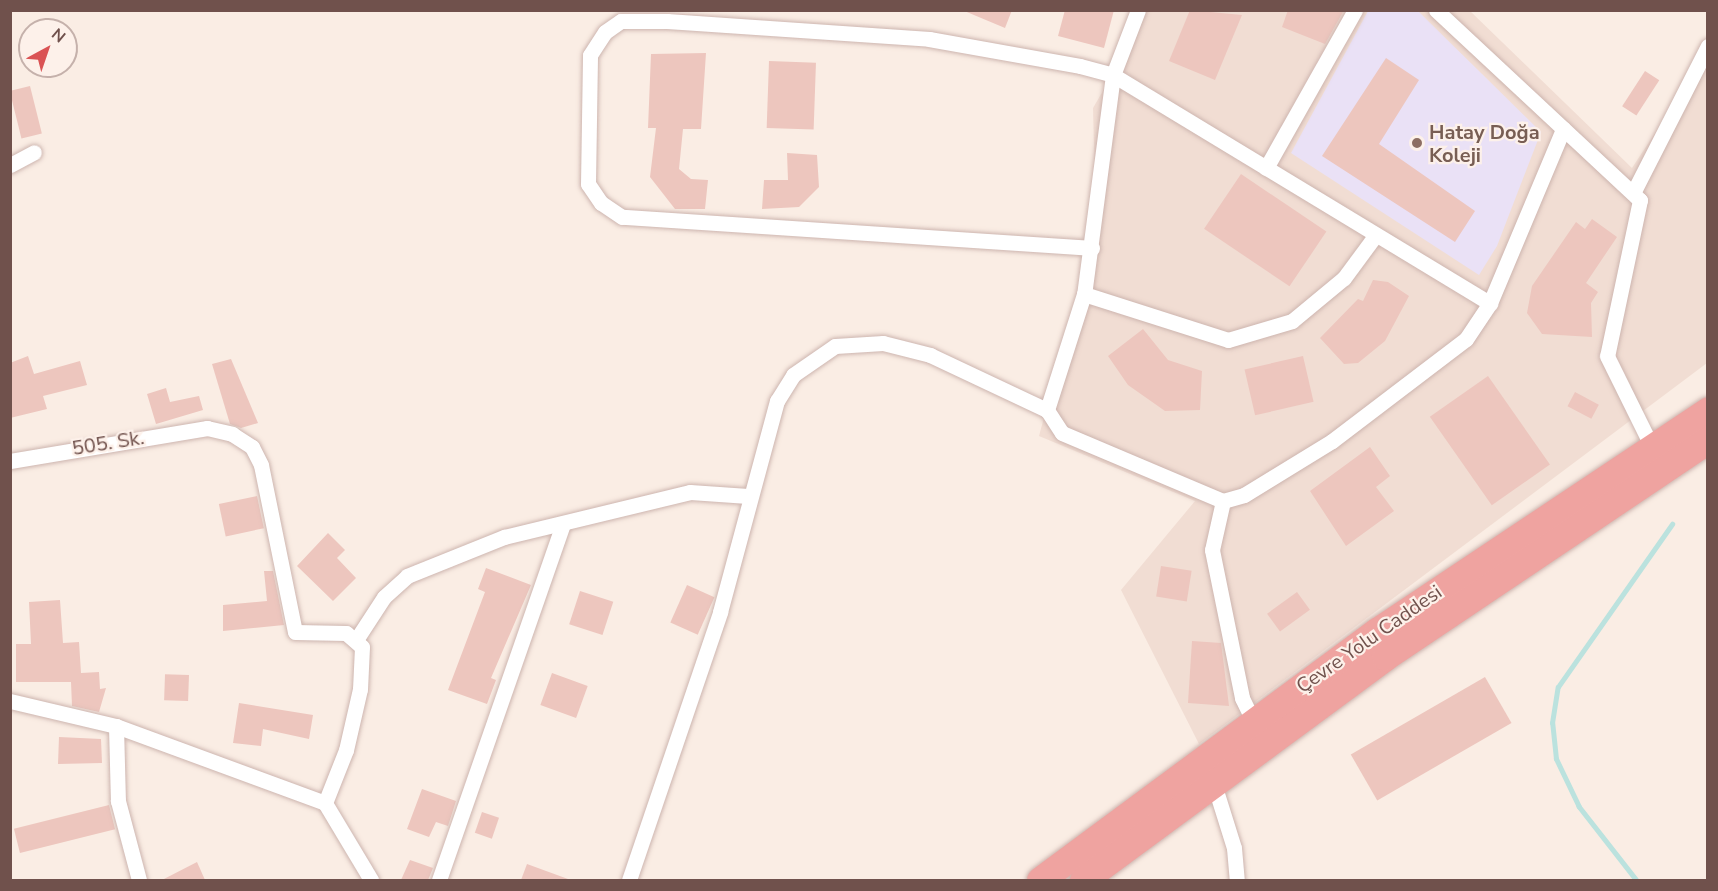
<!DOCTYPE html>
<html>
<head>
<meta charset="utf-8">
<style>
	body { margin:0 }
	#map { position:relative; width:1718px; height:891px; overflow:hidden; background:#faede4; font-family:"Nunito Sans",sans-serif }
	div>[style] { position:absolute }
	.residential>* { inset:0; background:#f1ddd3 }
	.education>* { inset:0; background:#eae1f6 }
	.stream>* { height:4.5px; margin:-2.25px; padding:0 2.25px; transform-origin:2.25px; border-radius:2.25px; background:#bbe2de }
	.building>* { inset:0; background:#edc6be; transform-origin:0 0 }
	.roads { filter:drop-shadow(0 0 2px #cdb5af) drop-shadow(0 0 2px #cdb5af) }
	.street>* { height:15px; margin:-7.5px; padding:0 7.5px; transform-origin:7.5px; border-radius:7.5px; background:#fff }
	.highway>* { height:27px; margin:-13.5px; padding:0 13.5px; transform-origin:13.5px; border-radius:13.5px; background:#efa3a0 }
	.dots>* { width:16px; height:16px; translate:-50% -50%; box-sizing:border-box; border:3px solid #fdf1ea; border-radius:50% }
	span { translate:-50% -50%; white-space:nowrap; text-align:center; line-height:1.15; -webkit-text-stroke:4.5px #fdf1ea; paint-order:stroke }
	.education-label { font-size:20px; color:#785e54; font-weight:700 }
	.left { translate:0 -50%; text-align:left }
	.street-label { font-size:20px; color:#70514c }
	.frame { position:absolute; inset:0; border:12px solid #70514c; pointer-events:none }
	.north { position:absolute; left:18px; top:18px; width:60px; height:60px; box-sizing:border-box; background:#fdf1ea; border:2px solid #c5b1ab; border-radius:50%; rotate:40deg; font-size:16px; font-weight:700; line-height:24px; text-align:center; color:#70514c }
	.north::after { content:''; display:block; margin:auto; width:21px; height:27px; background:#da5354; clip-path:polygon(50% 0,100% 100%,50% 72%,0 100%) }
</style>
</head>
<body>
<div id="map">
	<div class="residential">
		<i style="clip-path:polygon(1137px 11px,1470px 11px,1632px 168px,1707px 54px,1707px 363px,1199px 744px,1121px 590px,1195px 501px,1039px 436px,1096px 224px,1093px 108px,1118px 65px)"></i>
	</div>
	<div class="education">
		<i style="clip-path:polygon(1368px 11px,1418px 11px,1541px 132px,1497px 246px,1479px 275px,1291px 153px)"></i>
	</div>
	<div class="stream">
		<i style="left:1636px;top:880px;width:93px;rotate:-128deg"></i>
		<i style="left:1579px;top:807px;width:53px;rotate:-115.6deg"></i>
		<i style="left:1556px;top:759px;width:36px;rotate:-96deg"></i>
		<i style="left:1552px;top:723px;width:36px;rotate:-81deg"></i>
		<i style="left:1558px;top:687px;width:199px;rotate:-55deg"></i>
	</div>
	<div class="building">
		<i style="clip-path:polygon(962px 10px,1012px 10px,1005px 28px)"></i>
		<i style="clip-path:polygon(1065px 10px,1114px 10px,1104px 48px,1058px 36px)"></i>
		<i style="clip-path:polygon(1190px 10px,1242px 15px,1215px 80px,1169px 61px)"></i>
		<i style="clip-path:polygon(1288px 10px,1344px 10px,1325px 44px,1282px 27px)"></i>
		<i style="clip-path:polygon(706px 53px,701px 129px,683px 129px,679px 169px,691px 179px,708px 180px,705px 209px,675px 209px,650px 177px,656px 128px,648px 128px,651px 54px)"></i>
		<i style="clip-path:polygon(1386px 58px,1419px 80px,1379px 144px,1475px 211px,1455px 242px,1322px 156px)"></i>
		<i style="left:769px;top:61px;width:47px;height:67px;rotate:2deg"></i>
		<i style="left:1645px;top:71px;width:17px;height:42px;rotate:33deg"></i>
		<i style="left:30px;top:86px;width:49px;height:21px;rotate:76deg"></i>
		<i style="clip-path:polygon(787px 153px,817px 155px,819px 187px,799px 207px,762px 209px,764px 180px,788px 180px)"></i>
		<i style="left:1241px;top:174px;width:103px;height:66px;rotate:34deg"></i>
		<i style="clip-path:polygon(1592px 219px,1617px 237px,1586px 283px,1598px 292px,1591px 303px,1592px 337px,1542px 334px,1527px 313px,1532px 286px,1576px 222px,1585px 229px)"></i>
		<i style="clip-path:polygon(1373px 280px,1388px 282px,1409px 296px,1385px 341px,1358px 363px,1344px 364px,1320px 338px,1358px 299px,1363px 301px)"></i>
		<i style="clip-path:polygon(1143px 329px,1168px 360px,1202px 371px,1200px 410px,1165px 411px,1128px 385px,1108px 356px)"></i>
		<i style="clip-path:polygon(28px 356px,34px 374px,80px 361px,87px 385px,43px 396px,47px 409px,10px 418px,10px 363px)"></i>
		<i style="left:1303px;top:356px;width:47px;height:60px;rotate:77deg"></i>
		<i style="clip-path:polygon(231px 359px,258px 423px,241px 428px,230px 424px,212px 364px)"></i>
		<i style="left:1488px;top:376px;width:108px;height:71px;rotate:55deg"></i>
		<i style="clip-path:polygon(166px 388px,170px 402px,199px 396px,203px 410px,156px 424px,147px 394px)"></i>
		<i style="left:1575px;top:392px;width:27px;height:16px;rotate:28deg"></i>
		<i style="clip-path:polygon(1370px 447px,1390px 476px,1376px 487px,1394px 511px,1346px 546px,1310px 491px)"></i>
		<i style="left:257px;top:496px;width:33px;height:39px;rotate:78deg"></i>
		<i style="clip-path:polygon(328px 533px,345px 550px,337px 558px,356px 578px,333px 601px,297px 566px)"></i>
		<i style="left:1161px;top:566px;width:31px;height:31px;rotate:9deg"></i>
		<i style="clip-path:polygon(486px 568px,531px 585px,491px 678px,496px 680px,487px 704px,448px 690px,485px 592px,478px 589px)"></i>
		<i style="clip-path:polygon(264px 571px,273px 571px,284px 625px,223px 631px,223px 605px,267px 601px)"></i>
		<i style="left:687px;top:585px;width:30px;height:41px;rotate:24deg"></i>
		<i style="left:580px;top:591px;width:35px;height:35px;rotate:18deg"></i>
		<i style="left:1297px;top:592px;width:22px;height:37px;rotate:54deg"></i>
		<i style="clip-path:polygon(60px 600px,63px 643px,79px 642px,81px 673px,99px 672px,100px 689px,106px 688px,99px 712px,72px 706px,71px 682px,16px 682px,16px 644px,31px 644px,29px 602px)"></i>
		<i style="clip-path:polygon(1192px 641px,1221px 643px,1229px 706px,1188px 703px)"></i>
		<i style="left:552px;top:673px;width:38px;height:34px;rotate:20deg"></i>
		<i style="left:189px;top:675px;width:26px;height:24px;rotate:92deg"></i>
		<i style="left:1485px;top:677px;width:53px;height:155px;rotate:60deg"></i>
		<i style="clip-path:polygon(239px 703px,313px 715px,309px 739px,263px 729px,261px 746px,233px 743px)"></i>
		<i style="clip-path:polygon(59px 737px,101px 739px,102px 763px,58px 764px)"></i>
		<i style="clip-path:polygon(422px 789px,456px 801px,448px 826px,436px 822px,429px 837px,407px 829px)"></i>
		<i style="left:109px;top:805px;width:25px;height:98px;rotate:76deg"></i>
		<i style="left:482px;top:812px;width:18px;height:22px;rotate:19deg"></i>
		<i style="clip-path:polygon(410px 860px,433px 868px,428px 880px,401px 880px)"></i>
		<i style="clip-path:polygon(197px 862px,205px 880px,162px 880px)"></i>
		<i style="clip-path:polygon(527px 864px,568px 879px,567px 880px,521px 880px)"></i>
	</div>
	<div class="roads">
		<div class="street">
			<i style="left:1138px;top:10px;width:70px;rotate:111deg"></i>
			<i style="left:1113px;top:75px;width:221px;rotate:97.5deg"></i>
			<i style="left:1084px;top:294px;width:122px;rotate:107.7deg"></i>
			<i style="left:1047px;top:410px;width:27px;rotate:57deg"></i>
			<i style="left:1062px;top:433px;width:175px;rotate:22.9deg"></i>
			<i style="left:1223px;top:501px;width:22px;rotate:-16deg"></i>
			<i style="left:1244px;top:495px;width:103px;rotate:-31.5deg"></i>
			<i style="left:1332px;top:441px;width:168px;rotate:-37.3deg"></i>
			<i style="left:1466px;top:339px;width:43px;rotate:-56.3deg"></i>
			<i style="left:1490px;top:303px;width:189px;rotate:-67.2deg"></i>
			<i style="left:1436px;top:10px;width:279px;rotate:43deg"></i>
			<i style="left:1640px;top:200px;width:159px;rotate:101.9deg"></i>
			<i style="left:1607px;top:356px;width:99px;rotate:63.7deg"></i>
			<i style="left:10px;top:165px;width:27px;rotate:-28deg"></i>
			<i style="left:1266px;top:168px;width:181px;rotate:-60.6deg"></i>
			<i style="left:1633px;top:193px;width:165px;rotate:-63deg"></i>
			<i style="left:1092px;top:248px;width:471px;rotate:-176.2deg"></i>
			<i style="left:622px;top:217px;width:25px;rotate:-146deg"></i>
			<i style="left:601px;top:203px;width:23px;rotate:-124deg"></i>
			<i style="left:588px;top:184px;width:129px;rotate:-89.1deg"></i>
			<i style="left:590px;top:55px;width:27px;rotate:-57deg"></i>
			<i style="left:605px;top:32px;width:19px;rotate:-35deg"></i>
			<i style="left:621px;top:21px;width:46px"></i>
			<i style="left:667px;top:21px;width:263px;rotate:3.9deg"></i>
			<i style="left:929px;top:39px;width:153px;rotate:10.1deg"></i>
			<i style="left:1080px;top:66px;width:34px;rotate:15deg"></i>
			<i style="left:1113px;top:75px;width:441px;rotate:31.2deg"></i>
			<i style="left:1084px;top:294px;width:151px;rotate:17.7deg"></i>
			<i style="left:1228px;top:340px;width:67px;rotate:-16.5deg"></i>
			<i style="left:1292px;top:321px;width:67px;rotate:-39.6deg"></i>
			<i style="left:1344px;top:278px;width:52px;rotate:-53.6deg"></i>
			<i style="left:10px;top:461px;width:200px;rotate:-9.5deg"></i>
			<i style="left:207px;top:428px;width:26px;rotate:13deg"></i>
			<i style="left:232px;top:434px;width:24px;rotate:33deg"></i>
			<i style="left:252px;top:447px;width:20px;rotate:63deg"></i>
			<i style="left:261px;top:465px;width:170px;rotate:78.5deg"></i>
			<i style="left:295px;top:632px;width:51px;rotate:1.1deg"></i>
			<i style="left:346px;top:633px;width:21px;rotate:41deg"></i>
			<i style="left:362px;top:647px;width:42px;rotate:92.7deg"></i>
			<i style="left:360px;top:689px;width:63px;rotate:102.9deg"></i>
			<i style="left:346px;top:750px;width:57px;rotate:111.6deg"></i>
			<i style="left:1223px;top:501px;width:50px;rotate:102.7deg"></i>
			<i style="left:1212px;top:550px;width:151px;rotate:78.5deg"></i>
			<i style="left:1242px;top:698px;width:28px;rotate:64deg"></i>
			<i style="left:356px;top:640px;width:51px;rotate:-56.9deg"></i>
			<i style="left:384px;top:597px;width:31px;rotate:-42deg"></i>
			<i style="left:407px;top:576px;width:105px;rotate:-21.9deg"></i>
			<i style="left:504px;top:537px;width:191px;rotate:-13.6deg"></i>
			<i style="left:690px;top:492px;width:58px;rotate:3.9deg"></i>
			<i style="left:10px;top:701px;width:109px;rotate:13.3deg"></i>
			<i style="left:116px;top:726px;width:223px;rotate:20.2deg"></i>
			<i style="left:325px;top:803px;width:90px;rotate:59.1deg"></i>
			<i style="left:116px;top:726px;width:75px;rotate:88.5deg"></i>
			<i style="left:118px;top:801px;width:82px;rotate:75.1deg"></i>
			<i style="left:1214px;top:784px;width:67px;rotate:72.6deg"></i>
			<i style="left:1234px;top:848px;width:32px;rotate:85deg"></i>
			<i style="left:439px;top:880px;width:375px;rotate:-70.8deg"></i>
			<i style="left:629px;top:880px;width:283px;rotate:-71.2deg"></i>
			<i style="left:720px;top:612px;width:219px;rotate:-74.9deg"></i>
			<i style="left:777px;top:401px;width:31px;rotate:-58deg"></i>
			<i style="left:793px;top:375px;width:51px;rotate:-34.6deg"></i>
			<i style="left:835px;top:346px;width:48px;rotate:-3.6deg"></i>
			<i style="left:883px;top:343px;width:49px;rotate:14.3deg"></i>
			<i style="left:930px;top:355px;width:129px;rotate:25.2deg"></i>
		</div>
		<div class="highway">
			<i style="left:1040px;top:880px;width:419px;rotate:-36.5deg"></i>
			<i style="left:1377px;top:631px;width:398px;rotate:-33.7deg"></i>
			<i style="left:1083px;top:880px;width:375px;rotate:-36.4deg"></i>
			<i style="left:1385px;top:657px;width:389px;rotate:-33.9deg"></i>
		</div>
	</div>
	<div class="dots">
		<i style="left:1417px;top:143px;background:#8d6e63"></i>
	</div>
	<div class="education-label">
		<span class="left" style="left:1429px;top:144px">Hatay Doğa<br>Koleji</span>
	</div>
	<div class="street-label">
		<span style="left:108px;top:443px;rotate:-9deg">505. Sk.</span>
		<span style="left:1369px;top:639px;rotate:-35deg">Çevre Yolu Caddesi</span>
	</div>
	<div class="frame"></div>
	<div class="north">N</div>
</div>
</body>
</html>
